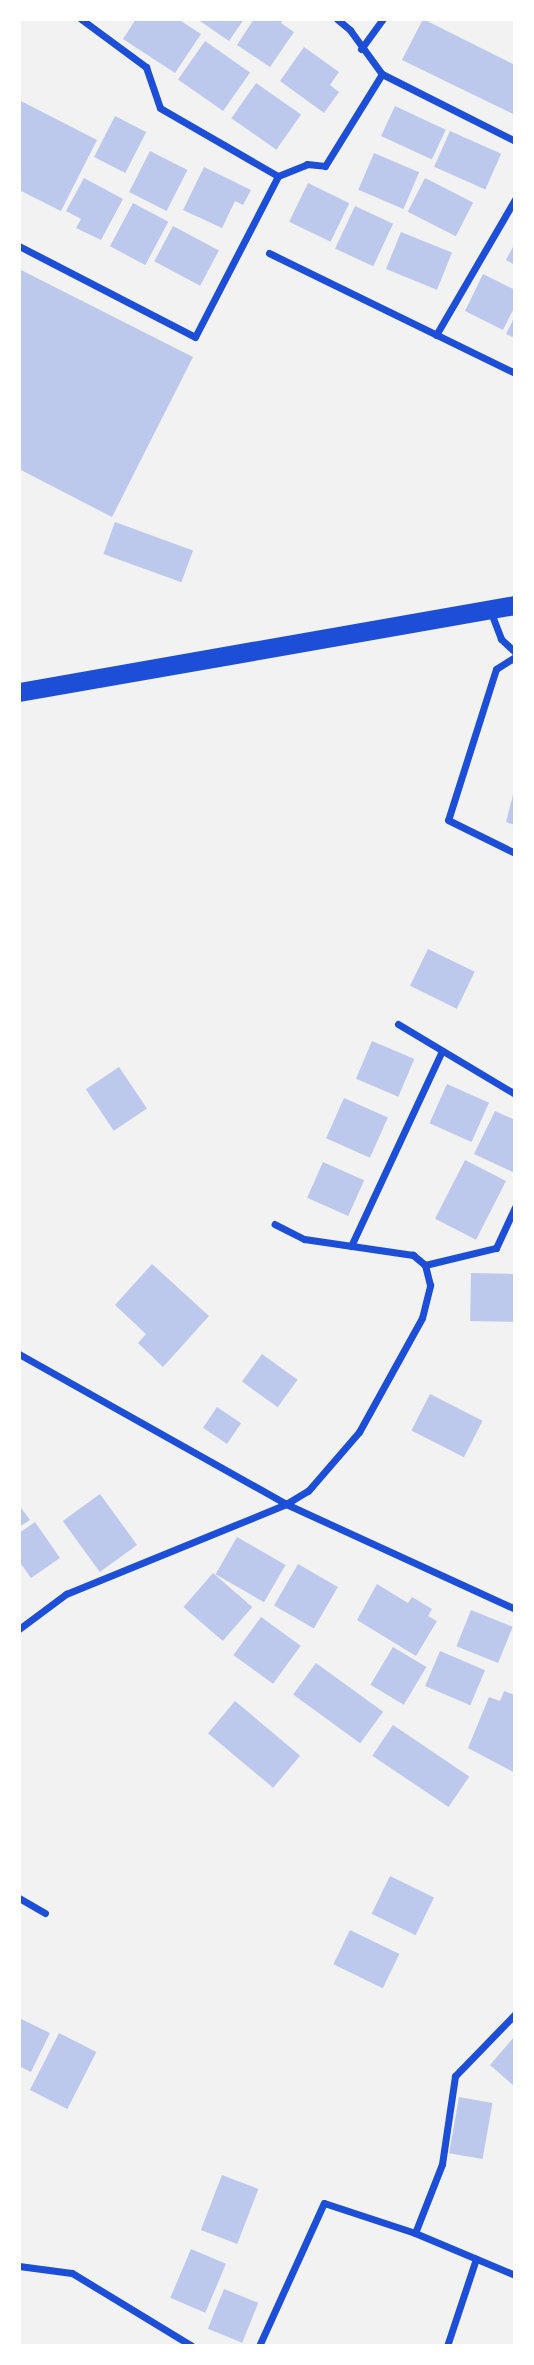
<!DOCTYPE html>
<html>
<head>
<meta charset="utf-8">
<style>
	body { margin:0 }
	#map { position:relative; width:534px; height:2365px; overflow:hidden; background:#f2f2f2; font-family:Merriweather,serif }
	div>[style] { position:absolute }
	.building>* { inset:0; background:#bdc9ec; transform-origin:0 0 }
	.minor>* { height:7px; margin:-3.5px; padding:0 3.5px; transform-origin:3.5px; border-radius:3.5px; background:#1d4ed8 }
	.trunk>* { height:19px; margin:-9.5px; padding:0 9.5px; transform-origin:9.5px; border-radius:9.5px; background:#1d4ed8 }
	span { translate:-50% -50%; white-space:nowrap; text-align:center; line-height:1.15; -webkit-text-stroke:7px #fff; paint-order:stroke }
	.frame { position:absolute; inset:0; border:21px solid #fff; pointer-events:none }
</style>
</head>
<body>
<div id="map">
	<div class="building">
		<i style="clip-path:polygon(136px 19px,178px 19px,201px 34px,175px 73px,123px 39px)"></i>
		<i style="clip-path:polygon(197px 19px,244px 19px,229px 41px)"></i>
		<i style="clip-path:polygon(254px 19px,283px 19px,281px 23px,294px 32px,270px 67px,237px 45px)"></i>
		<i style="clip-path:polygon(423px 19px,515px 65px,515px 115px,402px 60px)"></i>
		<i style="left:205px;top:41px;width:55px;height:47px;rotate:35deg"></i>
		<i style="clip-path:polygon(304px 47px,339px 72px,330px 85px,339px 92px,324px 113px,280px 81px)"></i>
		<i style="left:256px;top:83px;width:55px;height:43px;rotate:35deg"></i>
		<i style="clip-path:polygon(19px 100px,97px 140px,61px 211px,19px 190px)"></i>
		<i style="left:395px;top:106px;width:56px;height:33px;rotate:25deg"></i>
		<i style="left:115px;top:116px;width:35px;height:46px;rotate:27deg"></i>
		<i style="left:450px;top:131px;width:56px;height:39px;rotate:24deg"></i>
		<i style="left:150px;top:151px;width:42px;height:46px;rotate:27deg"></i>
		<i style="left:374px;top:153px;width:49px;height:40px;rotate:23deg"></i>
		<i style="clip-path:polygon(204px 167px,251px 190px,243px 205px,235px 201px,222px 228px,183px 210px)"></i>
		<i style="clip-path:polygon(84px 178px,123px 199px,101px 240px,76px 228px,81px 219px,66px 211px)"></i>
		<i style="left:425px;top:178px;width:54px;height:38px;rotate:27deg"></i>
		<i style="left:308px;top:183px;width:46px;height:43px;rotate:26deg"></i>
		<i style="left:133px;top:203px;width:40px;height:49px;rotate:28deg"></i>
		<i style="left:355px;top:206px;width:42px;height:47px;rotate:25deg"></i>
		<i style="left:173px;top:226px;width:52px;height:40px;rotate:28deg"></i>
		<i style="left:401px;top:232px;width:55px;height:40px;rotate:22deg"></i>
		<i style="clip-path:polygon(515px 243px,515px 265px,506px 260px)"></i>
		<i style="clip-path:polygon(19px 269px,193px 357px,112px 517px,19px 469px)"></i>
		<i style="clip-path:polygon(483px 274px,515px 290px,515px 306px,503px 330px,465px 311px)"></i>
		<i style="clip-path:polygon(515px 316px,515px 338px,506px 334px)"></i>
		<i style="left:115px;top:522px;width:83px;height:34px;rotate:20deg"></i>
		<i style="clip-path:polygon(514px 791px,515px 791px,515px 825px,506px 822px)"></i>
		<i style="left:428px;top:949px;width:52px;height:41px;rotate:26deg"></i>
		<i style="left:372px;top:1041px;width:46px;height:41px;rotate:23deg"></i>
		<i style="left:119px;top:1067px;width:50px;height:40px;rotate:56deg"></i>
		<i style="left:447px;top:1084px;width:46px;height:43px;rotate:24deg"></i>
		<i style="left:344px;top:1098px;width:48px;height:44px;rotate:24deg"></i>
		<i style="clip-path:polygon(495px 1111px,515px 1120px,515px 1173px,474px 1154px)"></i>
		<i style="left:465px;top:1160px;width:46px;height:66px;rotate:27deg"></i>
		<i style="left:323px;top:1162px;width:45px;height:39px;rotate:24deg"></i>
		<i style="clip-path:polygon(152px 1264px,209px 1316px,163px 1367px,138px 1343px,146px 1334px,115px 1305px)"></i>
		<i style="left:471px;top:1273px;width:44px;height:48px;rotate:1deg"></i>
		<i style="left:262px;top:1354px;width:44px;height:34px;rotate:36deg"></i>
		<i style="left:430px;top:1394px;width:59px;height:41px;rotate:27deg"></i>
		<i style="left:217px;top:1407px;width:29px;height:25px;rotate:34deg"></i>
		<i style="left:100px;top:1494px;width:63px;height:46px;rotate:54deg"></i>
		<i style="clip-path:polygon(19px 1505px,30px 1520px,19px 1527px)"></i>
		<i style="clip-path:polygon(35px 1522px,60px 1558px,31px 1578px,19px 1561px,19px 1533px)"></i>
		<i style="left:237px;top:1537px;width:56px;height:43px;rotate:30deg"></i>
		<i style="left:298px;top:1564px;width:46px;height:48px;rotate:30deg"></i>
		<i style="left:213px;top:1573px;width:52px;height:45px;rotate:41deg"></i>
		<i style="clip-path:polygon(377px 1584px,408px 1603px,412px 1597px,432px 1609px,428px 1616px,437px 1621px,416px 1656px,357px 1620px)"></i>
		<i style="left:471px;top:1610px;width:45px;height:39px;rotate:22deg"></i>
		<i style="left:261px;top:1617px;width:49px;height:47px;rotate:36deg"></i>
		<i style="left:393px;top:1647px;width:39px;height:44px;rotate:31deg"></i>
		<i style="left:440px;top:1651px;width:49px;height:38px;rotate:23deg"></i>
		<i style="left:316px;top:1663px;width:83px;height:39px;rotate:36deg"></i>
		<i style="clip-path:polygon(504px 1691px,515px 1695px,515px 1773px,468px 1748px,489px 1697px,500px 1701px)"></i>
		<i style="left:235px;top:1701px;width:85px;height:42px;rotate:40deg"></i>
		<i style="left:393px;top:1725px;width:92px;height:37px;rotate:34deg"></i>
		<i style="left:390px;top:1876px;width:49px;height:42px;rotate:26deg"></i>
		<i style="left:350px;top:1930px;width:55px;height:38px;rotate:26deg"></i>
		<i style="clip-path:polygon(19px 2018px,50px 2033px,31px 2072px,19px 2066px)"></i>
		<i style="left:59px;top:2033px;width:42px;height:64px;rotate:27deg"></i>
		<i style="clip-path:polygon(515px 2036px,515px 2087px,490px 2065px)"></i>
		<i style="left:459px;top:2097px;width:34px;height:57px;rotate:10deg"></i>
		<i style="left:222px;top:2175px;width:39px;height:59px;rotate:21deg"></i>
		<i style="left:191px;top:2249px;width:38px;height:53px;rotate:23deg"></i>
		<i style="left:224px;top:2289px;width:37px;height:43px;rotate:22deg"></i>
	</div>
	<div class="minor">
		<i style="left:81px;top:19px;width:81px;rotate:36.4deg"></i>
		<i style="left:146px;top:67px;width:43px;rotate:71.1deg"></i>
		<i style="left:160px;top:108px;width:136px;rotate:30deg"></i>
		<i style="left:337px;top:19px;width:17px;rotate:40deg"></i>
		<i style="left:350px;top:30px;width:54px;rotate:54deg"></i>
		<i style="left:382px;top:74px;width:149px;rotate:26.7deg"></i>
		<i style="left:361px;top:49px;width:37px;rotate:-54deg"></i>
		<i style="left:19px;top:246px;width:198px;rotate:27.3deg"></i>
		<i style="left:195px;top:337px;width:181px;rotate:-62.7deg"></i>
		<i style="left:278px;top:176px;width:31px;rotate:-22deg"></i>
		<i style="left:307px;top:164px;width:18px;rotate:6deg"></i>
		<i style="left:325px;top:166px;width:108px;rotate:-58.2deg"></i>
		<i style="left:269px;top:253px;width:274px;rotate:26deg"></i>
		<i style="left:436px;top:335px;width:157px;rotate:-59.8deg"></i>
		<i style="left:490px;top:610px;width:31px;rotate:69deg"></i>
		<i style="left:501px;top:639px;width:19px;rotate:43deg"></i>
		<i style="left:515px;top:657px;width:22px;rotate:148deg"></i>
		<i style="left:496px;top:669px;width:158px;rotate:107.6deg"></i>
		<i style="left:448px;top:820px;width:75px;rotate:26.2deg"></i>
		<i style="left:398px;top:1024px;width:136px;rotate:30.9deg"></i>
		<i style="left:351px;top:1246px;width:215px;rotate:-65deg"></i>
		<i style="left:425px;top:1265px;width:73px;rotate:-13.5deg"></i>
		<i style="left:496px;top:1248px;width:45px;rotate:-65.1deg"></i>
		<i style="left:19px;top:1354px;width:306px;rotate:29.3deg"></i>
		<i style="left:286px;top:1504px;width:252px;rotate:24.6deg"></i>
		<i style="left:19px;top:1629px;width:59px;rotate:-36.7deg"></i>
		<i style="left:66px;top:1594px;width:238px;rotate:-22.2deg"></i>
		<i style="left:286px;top:1504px;width:26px;rotate:-31deg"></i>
		<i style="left:308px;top:1491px;width:78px;rotate:-49.2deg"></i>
		<i style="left:359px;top:1432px;width:130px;rotate:-61.1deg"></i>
		<i style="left:422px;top:1318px;width:34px;rotate:-76deg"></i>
		<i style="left:430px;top:1285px;width:21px;rotate:-104deg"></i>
		<i style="left:425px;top:1265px;width:16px;rotate:-140deg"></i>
		<i style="left:413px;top:1255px;width:110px;rotate:-171.6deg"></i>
		<i style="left:304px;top:1239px;width:33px;rotate:-153deg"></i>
		<i style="left:19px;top:1898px;width:30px;rotate:30deg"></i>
		<i style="left:415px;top:2233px;width:74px;rotate:-68.6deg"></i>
		<i style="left:442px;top:2164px;width:89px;rotate:-81.6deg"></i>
		<i style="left:455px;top:2076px;width:86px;rotate:-45.9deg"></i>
		<i style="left:19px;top:2266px;width:53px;rotate:7.5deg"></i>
		<i style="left:72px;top:2273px;width:140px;rotate:31.3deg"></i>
		<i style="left:259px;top:2346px;width:157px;rotate:-65.6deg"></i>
		<i style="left:324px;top:2203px;width:96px;rotate:18.2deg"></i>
		<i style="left:415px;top:2233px;width:108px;rotate:22.8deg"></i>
		<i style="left:447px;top:2346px;width:92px;rotate:-71.6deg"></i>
	</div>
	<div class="trunk">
		<i style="left:19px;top:692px;width:504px;rotate:-9.95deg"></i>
	</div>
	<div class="frame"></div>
</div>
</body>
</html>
